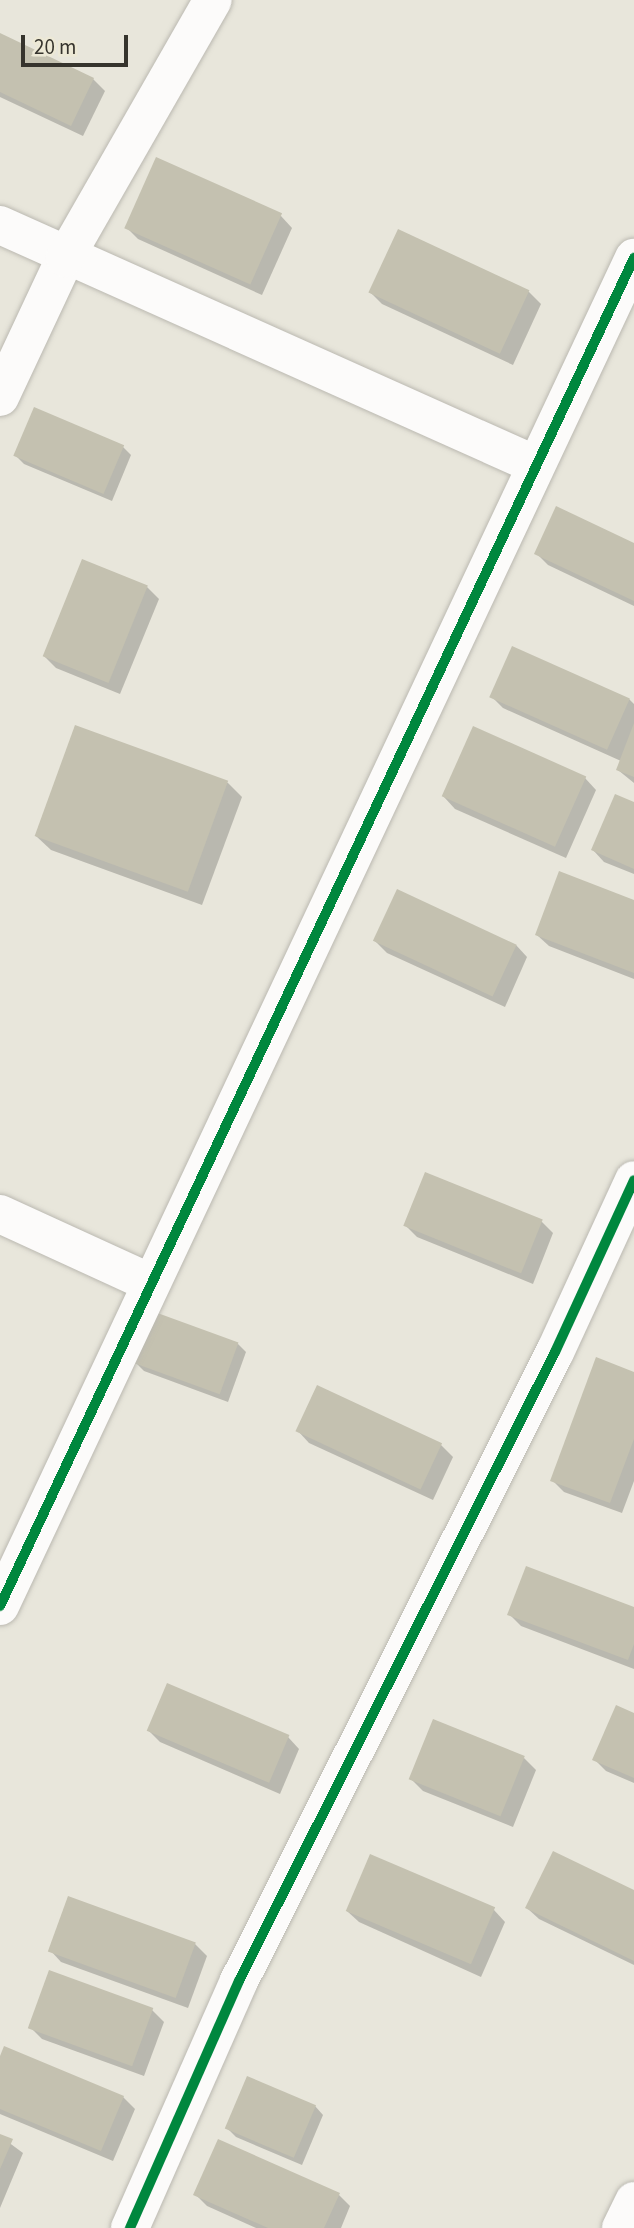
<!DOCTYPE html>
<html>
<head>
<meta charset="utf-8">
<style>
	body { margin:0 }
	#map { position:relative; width:634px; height:2228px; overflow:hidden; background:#e8e6db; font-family:"Source Sans 3",sans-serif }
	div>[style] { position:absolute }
	.shadow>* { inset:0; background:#0003 }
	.building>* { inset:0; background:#c4c1b0; transform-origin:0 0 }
	.roads { filter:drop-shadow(0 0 2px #bbb9b1) drop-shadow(0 0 2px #bbb9b1) }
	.minor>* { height:38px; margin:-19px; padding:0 19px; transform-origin:19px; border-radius:19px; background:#fcfbfa }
	.cycleway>* { height:10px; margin:-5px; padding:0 5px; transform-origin:5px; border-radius:5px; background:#00873e }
	span { translate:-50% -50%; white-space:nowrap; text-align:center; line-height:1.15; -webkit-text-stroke:5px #ede9d6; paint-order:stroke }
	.scale { position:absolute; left:21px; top:35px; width:107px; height:32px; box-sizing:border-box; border:4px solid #36342d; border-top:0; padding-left:9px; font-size:21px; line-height:24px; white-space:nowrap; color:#36342d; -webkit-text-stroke:5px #ede9d6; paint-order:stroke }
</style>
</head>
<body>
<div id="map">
	<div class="shadow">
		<i style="clip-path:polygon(0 35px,93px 79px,105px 91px,83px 136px,0 97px)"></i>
		<i style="clip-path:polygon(281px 216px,292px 228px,262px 295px,138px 239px,126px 227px)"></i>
		<i style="clip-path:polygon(399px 231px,529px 292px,541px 304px,513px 365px,382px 304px,370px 292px)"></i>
		<i style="clip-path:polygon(123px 447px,131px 455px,112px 501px,24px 464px,16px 456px)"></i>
		<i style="clip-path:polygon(634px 545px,634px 606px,548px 565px,536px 553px)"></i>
		<i style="clip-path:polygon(147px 587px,159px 599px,120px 694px,56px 668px,44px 656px)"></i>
		<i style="clip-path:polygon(491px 696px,629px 699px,634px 704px,634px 783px,618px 770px,621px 761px,503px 708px)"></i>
		<i style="clip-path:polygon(76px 727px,228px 783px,242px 797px,202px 905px,51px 850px,36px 836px)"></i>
		<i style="clip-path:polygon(585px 778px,596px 790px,566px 858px,455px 809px,444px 797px)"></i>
		<i style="clip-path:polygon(634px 804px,634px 874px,604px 862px,593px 850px)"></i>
		<i style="clip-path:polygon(634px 902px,634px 979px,549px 946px,537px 935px)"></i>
		<i style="clip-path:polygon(375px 941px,516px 945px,527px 957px,505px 1007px,387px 953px)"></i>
		<i style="clip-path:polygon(542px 1222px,553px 1233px,533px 1284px,417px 1237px,405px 1225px)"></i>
		<i style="clip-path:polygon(238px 1344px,246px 1352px,228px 1402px,144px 1371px,135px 1362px)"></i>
		<i style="clip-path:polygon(634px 1374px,634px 1481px,622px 1513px,564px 1492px,552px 1480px)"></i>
		<i style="clip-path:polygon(298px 1431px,441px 1445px,453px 1457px,433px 1500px,309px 1443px)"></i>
		<i style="clip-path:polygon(634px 1609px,634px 1669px,521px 1626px,509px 1614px)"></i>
		<i style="clip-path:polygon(634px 1715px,634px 1783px,606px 1771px,594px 1759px)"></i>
		<i style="clip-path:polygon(149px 1731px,288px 1737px,299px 1749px,280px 1794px,160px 1742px)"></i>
		<i style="clip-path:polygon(524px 1758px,536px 1770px,513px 1827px,423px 1791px,411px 1779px)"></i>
		<i style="clip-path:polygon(634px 1892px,634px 1965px,539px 1919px,527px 1908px)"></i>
		<i style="clip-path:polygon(494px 1910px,505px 1922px,481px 1977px,359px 1922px,347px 1911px)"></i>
		<i style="clip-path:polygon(195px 1944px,207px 1956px,188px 2008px,61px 1962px,50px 1950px)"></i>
		<i style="clip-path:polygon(152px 2010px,164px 2022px,144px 2076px,42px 2039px,30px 2027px)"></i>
		<i style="clip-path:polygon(5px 2048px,123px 2097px,135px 2109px,113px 2161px,0 2114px,0 2060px)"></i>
		<i style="clip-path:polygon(315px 2106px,323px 2115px,302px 2165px,236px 2137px,228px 2129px)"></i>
		<i style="clip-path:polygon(0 2136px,23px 2153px,0 2208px)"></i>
		<i style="clip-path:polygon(195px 2194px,339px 2195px,350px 2206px,341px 2228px,256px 2228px,207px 2206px)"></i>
	</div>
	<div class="building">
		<i style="clip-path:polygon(0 33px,94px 78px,71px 126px,0 92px)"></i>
		<i style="left:156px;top:157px;width:138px;height:78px;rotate:24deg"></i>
		<i style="left:398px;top:229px;width:145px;height:70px;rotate:25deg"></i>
		<i style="left:34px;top:407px;width:98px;height:53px;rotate:23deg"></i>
		<i style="clip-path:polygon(556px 506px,634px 543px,634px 601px,534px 554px)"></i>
		<i style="left:82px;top:559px;width:71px;height:105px;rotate:22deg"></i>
		<i style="left:512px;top:646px;width:129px;height:56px;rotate:24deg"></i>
		<i style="clip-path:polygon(634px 723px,634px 777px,616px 770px)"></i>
		<i style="left:75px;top:725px;width:163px;height:118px;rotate:20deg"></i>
		<i style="left:473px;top:726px;width:124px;height:77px;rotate:24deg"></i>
		<i style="clip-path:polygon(615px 794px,634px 802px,634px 869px,591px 850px)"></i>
		<i style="clip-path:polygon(559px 871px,634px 900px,634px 973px,535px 935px)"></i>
		<i style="left:397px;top:889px;width:132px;height:57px;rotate:25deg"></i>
		<i style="left:425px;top:1172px;width:127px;height:58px;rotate:22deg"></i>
		<i style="left:152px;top:1311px;width:92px;height:55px;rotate:20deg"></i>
		<i style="clip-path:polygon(596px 1357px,634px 1372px,634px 1439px,610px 1503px,550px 1481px)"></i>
		<i style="left:317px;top:1385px;width:138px;height:51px;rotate:25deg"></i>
		<i style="clip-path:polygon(526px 1566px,634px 1607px,634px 1644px,628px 1660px,507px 1615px)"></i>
		<i style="left:167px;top:1683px;width:133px;height:52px;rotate:23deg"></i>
		<i style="clip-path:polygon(616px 1705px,634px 1713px,634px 1778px,592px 1760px)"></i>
		<i style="left:433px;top:1719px;width:99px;height:65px;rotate:22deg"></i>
		<i style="clip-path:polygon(553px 1851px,634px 1890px,634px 1961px,525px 1908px)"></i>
		<i style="left:370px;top:1854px;width:136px;height:62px;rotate:23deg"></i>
		<i style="left:68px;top:1896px;width:136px;height:59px;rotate:20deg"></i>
		<i style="left:49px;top:1970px;width:111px;height:62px;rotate:20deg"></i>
		<i style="clip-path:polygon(4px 2046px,124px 2096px,101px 2151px,0 2109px,0 2056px)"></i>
		<i style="left:247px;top:2076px;width:75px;height:57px;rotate:23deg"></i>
		<i style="clip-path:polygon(0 2134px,13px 2139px,0 2169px)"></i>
		<i style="clip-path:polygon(218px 2139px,340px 2193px,324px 2228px,268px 2228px,193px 2195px)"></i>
	</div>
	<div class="roads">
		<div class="minor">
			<i style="left:0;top:225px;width:587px;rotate:24.12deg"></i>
			<i style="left:0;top:397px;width:153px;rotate:-64.9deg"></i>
			<i style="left:65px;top:258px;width:297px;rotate:-60.2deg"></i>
			<i style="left:0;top:1214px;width:166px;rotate:24.6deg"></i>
			<i style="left:0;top:1606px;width:1490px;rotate:-64.81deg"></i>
			<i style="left:130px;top:2228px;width:270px;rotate:-66.2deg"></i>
			<i style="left:239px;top:1981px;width:704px;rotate:-63.33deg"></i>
			<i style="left:555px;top:1352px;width:189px;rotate:-65.3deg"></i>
			<i style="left:621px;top:2228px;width:30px;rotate:-64deg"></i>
		</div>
	</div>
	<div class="cycleway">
		<i style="left:0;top:1606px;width:1490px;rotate:-64.81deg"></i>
		<i style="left:130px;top:2228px;width:270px;rotate:-66.2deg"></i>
		<i style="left:239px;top:1981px;width:704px;rotate:-63.33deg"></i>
		<i style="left:555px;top:1352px;width:189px;rotate:-65.3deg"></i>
	</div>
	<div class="scale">20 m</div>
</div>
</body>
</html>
